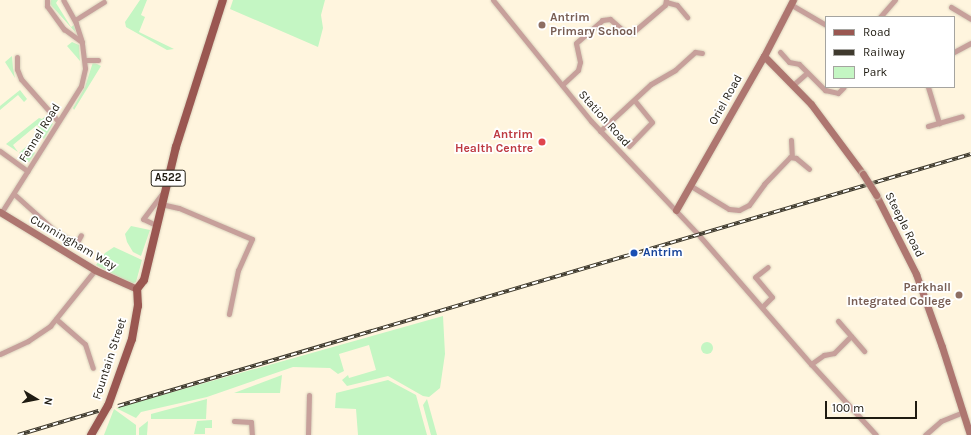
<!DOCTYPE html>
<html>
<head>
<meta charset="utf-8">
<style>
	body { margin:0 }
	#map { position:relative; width:971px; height:435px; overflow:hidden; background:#fff5de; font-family:Karla,sans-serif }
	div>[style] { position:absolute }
	.green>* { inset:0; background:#c4f6c3 }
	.round { border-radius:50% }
	.roads { filter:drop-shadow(0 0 1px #dbd2bd) drop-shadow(0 0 1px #dbd2bd) }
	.street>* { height:5px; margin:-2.5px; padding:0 2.5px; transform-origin:2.5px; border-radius:2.5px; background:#c7a09b }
	.secondary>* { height:7px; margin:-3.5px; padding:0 3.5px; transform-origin:3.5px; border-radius:3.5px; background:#ae7670 }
	.primary>* { height:8px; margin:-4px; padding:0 4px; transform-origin:4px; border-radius:4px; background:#9a5751 }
	.rail>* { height:3.5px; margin-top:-1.75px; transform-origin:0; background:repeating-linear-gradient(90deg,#fff 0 6px,#3f3a2e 0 12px); box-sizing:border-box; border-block:1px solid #3f3a2e }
	.bridges { filter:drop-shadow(0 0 1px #dbd2bd) drop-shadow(0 0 1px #dbd2bd) }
	.secondary-bridge>* { height:7px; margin:-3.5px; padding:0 3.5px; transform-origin:3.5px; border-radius:3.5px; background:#ae7670 }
	.dots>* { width:11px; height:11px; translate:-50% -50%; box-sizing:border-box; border:2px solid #fff; border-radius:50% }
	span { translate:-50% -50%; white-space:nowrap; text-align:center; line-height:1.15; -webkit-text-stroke:3.5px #fff; paint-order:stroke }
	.shield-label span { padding:1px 3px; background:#fff; border:1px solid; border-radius:3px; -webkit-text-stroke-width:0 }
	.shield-label { font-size:11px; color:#1f1b11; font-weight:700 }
	.education-label { font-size:12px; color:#785e54; font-weight:700 }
	.left { translate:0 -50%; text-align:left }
	.right { translate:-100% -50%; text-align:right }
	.street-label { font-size:12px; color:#1f1b11 }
	.health-label { font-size:12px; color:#be3a42; font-weight:700 }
	.transit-label { font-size:12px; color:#164399; font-weight:700 }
	.legend { position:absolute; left:825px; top:16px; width:130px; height:72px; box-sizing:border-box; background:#fff; border:1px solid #a5a4a0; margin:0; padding:5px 7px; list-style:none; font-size:12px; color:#1f1b11 }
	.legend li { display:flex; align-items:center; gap:8px; height:20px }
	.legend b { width:20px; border:1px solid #a5a4a0 }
	.north { position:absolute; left:16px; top:379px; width:40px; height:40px; -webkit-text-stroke:3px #fff; paint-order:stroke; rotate:100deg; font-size:11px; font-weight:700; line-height:16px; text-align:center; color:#1f1b11 }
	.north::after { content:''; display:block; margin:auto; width:14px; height:18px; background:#1f1b11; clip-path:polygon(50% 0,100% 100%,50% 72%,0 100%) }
	.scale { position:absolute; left:825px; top:401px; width:92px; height:18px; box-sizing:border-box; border:2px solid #1f1b11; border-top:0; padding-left:5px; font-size:12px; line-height:14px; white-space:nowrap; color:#1f1b11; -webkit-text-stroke:3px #fff; paint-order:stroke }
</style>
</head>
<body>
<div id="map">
	<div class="green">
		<i style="clip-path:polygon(51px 0,58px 0,56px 3px,71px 27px,74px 25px,76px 33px,50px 4px)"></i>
		<i style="clip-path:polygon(140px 0,147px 0,141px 15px,145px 17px,139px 32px,174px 49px,167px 50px,126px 27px,125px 22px)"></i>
		<i style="clip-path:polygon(233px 0,325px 0,321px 15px,323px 28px,318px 47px,230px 9px)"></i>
		<i style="clip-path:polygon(72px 42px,79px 45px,80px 61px,67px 46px)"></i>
		<i style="clip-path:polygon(12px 56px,13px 68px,15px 78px,5px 62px)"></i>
		<i style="clip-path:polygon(93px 62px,101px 66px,74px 110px,73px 108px,85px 87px)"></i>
		<i style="clip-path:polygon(20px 90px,27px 99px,24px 102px,18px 95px,0 110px,0 106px)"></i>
		<i style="clip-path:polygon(47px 115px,53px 124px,44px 139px,39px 135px,43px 132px,37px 125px,13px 145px,18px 152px,6px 144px,39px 118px,42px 119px)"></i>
		<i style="clip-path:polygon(28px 145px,35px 153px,29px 162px,22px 162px,18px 159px,22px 155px,19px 153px)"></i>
		<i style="clip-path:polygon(131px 226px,150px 230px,141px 256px,133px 252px,127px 242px,125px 234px)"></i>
		<i style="clip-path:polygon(114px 247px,142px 260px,136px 282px,132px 284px,96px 265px,105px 253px)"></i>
		<i style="clip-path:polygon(443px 316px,445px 354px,440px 388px,429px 397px,423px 396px,388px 376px,347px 386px,342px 380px,348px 375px,349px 378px,376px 370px,369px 345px,339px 354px,344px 371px,338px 374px,330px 368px,293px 367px,207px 397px,141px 412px,136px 418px,116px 408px)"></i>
		<i class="round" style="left:701px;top:342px;width:12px;height:12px"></i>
		<i style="clip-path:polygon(282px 375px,280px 393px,234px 393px)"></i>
		<i style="clip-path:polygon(388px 380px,416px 395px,427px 435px,358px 435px,356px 409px,335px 408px,336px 393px)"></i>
		<i style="clip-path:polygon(207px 399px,206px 419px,151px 419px,151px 414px)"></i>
		<i style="clip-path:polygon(427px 399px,437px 435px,431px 435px,423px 405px)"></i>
		<i style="clip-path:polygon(114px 409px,136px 425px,136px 435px,104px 435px)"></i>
		<i style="clip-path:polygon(212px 420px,212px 428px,205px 428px,205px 434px,194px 434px,197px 421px)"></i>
		<i style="clip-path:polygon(148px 421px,147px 435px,139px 435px,139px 428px)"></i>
	</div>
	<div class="roads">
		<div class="street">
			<i style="left:47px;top:0;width:6px;rotate:90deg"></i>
			<i style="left:47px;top:6px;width:29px;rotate:54deg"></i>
			<i style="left:64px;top:29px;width:22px;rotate:36deg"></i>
			<i style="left:493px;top:0;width:156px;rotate:51deg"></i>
			<i style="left:591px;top:121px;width:154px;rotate:46.6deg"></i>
			<i style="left:697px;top:233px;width:174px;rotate:49deg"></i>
			<i style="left:811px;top:364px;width:96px;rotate:47.5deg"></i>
			<i style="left:666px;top:2px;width:11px;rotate:15deg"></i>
			<i style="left:677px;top:5px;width:16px;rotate:50deg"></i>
			<i style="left:790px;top:4px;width:42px;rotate:30.3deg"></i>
			<i style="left:951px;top:7px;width:23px;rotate:31deg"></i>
			<i style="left:880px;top:17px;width:23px;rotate:-49deg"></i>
			<i style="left:75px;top:20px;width:34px;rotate:-32deg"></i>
			<i style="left:780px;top:52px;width:13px;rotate:48deg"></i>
			<i style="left:789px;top:62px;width:10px;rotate:11deg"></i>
			<i style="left:799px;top:64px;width:37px;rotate:45deg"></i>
			<i style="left:825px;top:90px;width:13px;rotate:13deg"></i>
			<i style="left:838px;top:93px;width:8px;rotate:-45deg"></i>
			<i style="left:954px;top:52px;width:19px;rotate:-28deg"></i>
			<i style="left:17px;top:57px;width:12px;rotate:90deg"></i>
			<i style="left:17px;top:69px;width:11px;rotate:68deg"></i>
			<i style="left:21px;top:79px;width:56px;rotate:48.6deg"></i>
			<i style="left:85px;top:60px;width:13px"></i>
			<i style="left:562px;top:85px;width:22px;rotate:-43deg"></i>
			<i style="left:578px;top:70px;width:8px;rotate:-76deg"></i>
			<i style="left:580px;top:62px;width:19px;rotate:-102deg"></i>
			<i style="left:576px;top:43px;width:35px;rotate:-41deg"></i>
			<i style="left:602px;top:20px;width:8px;rotate:-7deg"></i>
			<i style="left:610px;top:19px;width:18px;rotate:41deg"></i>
			<i style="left:624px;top:31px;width:8px;rotate:14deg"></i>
			<i style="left:632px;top:33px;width:43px;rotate:-40.3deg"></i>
			<i style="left:665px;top:5px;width:5px;rotate:-79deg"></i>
			<i style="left:793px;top:85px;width:18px;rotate:-41deg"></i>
			<i style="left:928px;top:87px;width:38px;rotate:73deg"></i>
			<i style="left:928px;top:126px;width:35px;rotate:-16deg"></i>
			<i style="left:600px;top:131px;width:69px;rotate:-42.7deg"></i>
			<i style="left:651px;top:84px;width:28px;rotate:-30deg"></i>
			<i style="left:675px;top:70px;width:27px;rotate:-42deg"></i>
			<i style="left:695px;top:52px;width:7px;rotate:8deg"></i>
			<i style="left:791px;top:140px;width:17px;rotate:87deg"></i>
			<i style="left:629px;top:146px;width:33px;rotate:-46deg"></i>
			<i style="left:652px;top:122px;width:28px;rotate:-129deg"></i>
			<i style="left:0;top:151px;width:34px;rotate:36deg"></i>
			<i style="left:691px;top:186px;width:44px;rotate:31.2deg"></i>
			<i style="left:729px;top:209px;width:10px;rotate:6deg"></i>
			<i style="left:739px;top:210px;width:11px;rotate:-27deg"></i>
			<i style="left:749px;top:205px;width:26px;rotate:-54deg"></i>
			<i style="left:764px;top:184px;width:37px;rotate:-46deg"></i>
			<i style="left:790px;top:157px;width:6px;rotate:9deg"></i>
			<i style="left:796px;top:158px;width:17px;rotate:40deg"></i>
			<i style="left:14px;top:194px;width:57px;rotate:42.1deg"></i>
			<i style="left:56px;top:232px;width:29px;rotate:31deg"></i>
			<i style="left:161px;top:204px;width:18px;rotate:13deg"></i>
			<i style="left:179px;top:208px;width:79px;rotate:23deg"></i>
			<i style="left:252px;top:239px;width:34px;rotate:114deg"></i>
			<i style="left:238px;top:270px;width:45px;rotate:101.6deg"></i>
			<i style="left:1px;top:213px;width:150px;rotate:-57.8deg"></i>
			<i style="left:81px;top:86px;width:18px;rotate:-77deg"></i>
			<i style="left:85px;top:68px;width:26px;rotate:-97deg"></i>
			<i style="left:82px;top:42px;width:20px;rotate:-108deg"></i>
			<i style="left:76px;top:23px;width:26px;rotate:-119deg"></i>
			<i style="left:156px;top:225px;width:14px;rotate:-155deg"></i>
			<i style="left:143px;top:219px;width:35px;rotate:-53deg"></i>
			<i style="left:76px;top:244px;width:10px;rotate:-61deg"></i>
			<i style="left:762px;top:307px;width:14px;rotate:-45deg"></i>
			<i style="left:772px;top:297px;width:26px;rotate:-130deg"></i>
			<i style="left:755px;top:277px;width:16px;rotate:-38deg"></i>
			<i style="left:56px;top:319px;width:38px;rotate:41deg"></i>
			<i style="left:85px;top:344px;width:25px;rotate:72deg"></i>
			<i style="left:838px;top:321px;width:40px;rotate:49deg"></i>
			<i style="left:0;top:354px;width:31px;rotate:-25deg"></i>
			<i style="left:28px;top:341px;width:27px;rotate:-34deg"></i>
			<i style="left:50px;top:326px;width:72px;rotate:-51.2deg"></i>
			<i style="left:811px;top:364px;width:16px;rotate:-35deg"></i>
			<i style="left:824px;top:355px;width:10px;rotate:-11deg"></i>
			<i style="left:834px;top:353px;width:24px;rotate:-45deg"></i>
			<i style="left:234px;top:421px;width:17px;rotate:3deg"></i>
			<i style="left:251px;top:422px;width:13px;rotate:86deg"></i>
			<i style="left:308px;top:435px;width:40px;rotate:-88.6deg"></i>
			<i style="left:925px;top:435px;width:21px;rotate:-41deg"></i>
			<i style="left:941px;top:421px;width:24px;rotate:-22deg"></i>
		</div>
		<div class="secondary">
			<i style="left:764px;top:56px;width:67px;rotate:45.6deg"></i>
			<i style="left:811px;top:104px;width:87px;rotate:53.4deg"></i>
			<i style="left:876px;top:195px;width:89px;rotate:63.1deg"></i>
			<i style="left:916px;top:274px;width:77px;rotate:70.4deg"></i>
			<i style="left:942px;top:347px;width:92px;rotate:72.3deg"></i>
			<i style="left:676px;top:210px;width:177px;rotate:-60.3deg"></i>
			<i style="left:764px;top:56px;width:63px;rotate:-62.6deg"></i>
			<i style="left:0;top:212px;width:111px;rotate:31.4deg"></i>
			<i style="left:95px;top:270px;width:46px;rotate:24.3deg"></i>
		</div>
		<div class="primary">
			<i style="left:91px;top:435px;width:34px;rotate:-60deg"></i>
			<i style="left:108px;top:406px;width:71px;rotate:-70.3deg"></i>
			<i style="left:132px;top:339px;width:34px;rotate:-80deg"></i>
			<i style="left:138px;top:306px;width:17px;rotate:-93deg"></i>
			<i style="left:137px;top:289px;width:11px;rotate:-52deg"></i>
			<i style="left:144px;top:280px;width:137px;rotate:-76.5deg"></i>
			<i style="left:176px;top:147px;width:154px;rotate:-72.3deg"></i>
		</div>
	</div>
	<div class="rail">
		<i style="left:118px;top:406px;width:889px;rotate:-16.46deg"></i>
		<i style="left:18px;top:435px;width:84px;rotate:-16.7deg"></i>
	</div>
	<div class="bridges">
		<div class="secondary-bridge">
			<i style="left:863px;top:174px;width:25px;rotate:58deg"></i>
		</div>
	</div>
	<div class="dots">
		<i style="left:542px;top:25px;background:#8d6e63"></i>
		<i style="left:542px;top:142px;background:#e0444e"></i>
		<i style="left:634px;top:253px;background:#1a4fb4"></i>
		<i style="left:959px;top:295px;background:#8d6e63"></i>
	</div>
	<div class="shield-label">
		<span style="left:168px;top:178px">A522</span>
	</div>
	<div class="education-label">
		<span class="left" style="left:550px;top:25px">Antrim<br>Primary School</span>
		<span class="right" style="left:951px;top:295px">Parkhall<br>Integrated College</span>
	</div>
	<div class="street-label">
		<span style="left:726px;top:100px;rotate:-61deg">Oriel Road</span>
		<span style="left:604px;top:119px;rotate:48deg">Station Road</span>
		<span style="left:40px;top:133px;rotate:-58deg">Fennel Road</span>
		<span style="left:904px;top:225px;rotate:63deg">Steeple Road</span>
		<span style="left:73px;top:243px;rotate:30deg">Cunningham Way</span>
		<span style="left:110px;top:359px;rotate:-72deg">Fountain Street</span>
	</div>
	<div class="health-label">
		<span class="right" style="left:533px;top:142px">Antrim<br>Health Centre</span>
	</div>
	<div class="transit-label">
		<span class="left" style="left:643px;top:253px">Antrim</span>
	</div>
	<ul class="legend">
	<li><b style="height:5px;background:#9a5751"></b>Road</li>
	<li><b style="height:5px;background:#3f3a2e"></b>Railway</li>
	<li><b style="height:11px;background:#c4f6c3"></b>Park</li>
	</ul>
	<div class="north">N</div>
	<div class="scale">100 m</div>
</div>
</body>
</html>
